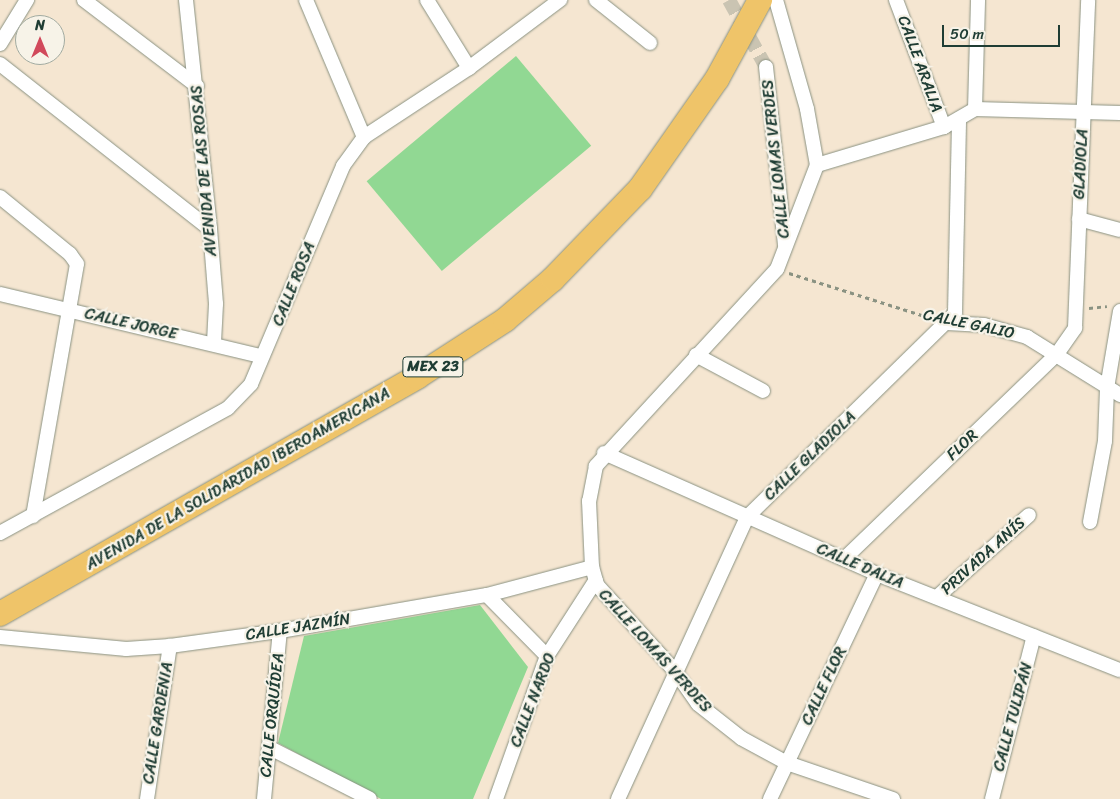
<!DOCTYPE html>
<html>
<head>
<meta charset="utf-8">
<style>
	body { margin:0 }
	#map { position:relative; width:1120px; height:799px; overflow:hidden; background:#f5e6d1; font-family:Sriracha,sans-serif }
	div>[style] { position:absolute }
	.green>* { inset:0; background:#91d893; transform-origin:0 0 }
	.street-tunnel>* { height:14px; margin-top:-7px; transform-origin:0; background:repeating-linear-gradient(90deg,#cac4b2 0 14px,transparent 0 21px) }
	.path>* { height:3px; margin-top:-1.5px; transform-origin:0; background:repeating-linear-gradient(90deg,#8a9282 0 4px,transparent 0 8px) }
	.roads { filter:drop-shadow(0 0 1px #8a9282) drop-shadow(0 0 1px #8a9282) }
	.street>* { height:14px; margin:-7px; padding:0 7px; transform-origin:7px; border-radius:7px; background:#fff }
	.highway>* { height:24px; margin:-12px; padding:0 12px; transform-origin:12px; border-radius:12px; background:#efc469 }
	span { translate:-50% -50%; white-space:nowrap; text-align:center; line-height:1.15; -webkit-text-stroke:4.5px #f7f3e8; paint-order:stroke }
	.shield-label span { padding:1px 4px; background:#f7f3e8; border:1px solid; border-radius:4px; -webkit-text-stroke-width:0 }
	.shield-label { font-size:15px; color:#1f3d34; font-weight:700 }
	.street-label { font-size:16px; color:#1f3d34 }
	.north { position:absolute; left:15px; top:15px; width:50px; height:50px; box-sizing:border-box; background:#f7f3e8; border:1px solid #a1aaa0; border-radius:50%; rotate:0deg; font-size:14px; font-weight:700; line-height:20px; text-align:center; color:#1f3d34 }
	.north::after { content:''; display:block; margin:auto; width:18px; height:22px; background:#d1495b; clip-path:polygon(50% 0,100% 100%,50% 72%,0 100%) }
	.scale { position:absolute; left:942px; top:25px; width:118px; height:22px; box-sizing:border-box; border:2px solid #1f3d34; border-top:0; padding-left:6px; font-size:15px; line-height:18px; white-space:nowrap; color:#1f3d34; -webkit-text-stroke:4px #f7f3e8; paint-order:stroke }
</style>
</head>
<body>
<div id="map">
	<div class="green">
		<i style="left:516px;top:56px;width:117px;height:195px;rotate:50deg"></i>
		<i style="clip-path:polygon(480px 605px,528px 667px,473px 799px,381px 799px,278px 743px,304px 636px)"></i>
	</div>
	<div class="street-tunnel">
		<i style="left:729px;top:0;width:77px;rotate:61.1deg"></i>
	</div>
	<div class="path">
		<i style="left:789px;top:273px;width:149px;rotate:17.6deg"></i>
		<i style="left:1089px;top:308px;width:18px;rotate:-6deg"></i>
	</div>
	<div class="roads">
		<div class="street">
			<i style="left:84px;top:0;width:142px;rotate:37.3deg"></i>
			<i style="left:186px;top:0;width:230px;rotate:84deg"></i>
			<i style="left:210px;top:229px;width:75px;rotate:85.4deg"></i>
			<i style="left:216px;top:304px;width:39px;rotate:93deg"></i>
			<i style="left:306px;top:0;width:149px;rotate:67.1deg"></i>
			<i style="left:427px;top:0;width:80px;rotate:58.3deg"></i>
			<i style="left:596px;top:0;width:69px;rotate:38.5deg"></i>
			<i style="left:776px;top:0;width:113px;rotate:74.1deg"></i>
			<i style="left:807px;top:109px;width:57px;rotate:79.9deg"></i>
			<i style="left:817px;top:165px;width:111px;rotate:111deg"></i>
			<i style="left:777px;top:269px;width:268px;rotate:132.6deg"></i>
			<i style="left:596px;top:466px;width:36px;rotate:101deg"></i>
			<i style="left:589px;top:501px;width:66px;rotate:87.4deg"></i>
			<i style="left:592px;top:567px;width:19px;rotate:74deg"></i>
			<i style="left:597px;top:585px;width:116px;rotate:47.8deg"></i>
			<i style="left:675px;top:671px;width:40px;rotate:55.1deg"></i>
			<i style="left:698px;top:704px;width:55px;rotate:38.3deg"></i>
			<i style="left:741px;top:738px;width:52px;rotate:28.5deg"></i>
			<i style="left:787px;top:763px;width:112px;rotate:18.8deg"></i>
			<i style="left:896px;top:0;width:136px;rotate:69.3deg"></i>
			<i style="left:0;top:44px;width:52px;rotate:-58.5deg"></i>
			<i style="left:0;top:64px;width:267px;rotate:38.2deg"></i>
			<i style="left:766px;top:67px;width:180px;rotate:83.9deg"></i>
			<i style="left:975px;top:109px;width:109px;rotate:-88.4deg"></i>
			<i style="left:817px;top:165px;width:133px;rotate:-16.7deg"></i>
			<i style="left:944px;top:127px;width:36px;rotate:-30deg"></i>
			<i style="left:975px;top:109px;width:145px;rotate:1.6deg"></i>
			<i style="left:0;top:197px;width:90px;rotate:39.2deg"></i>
			<i style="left:70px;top:254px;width:12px;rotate:55deg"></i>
			<i style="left:77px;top:264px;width:256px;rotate:99.9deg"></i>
			<i style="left:1079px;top:219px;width:42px;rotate:15deg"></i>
			<i style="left:0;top:294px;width:268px;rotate:13.4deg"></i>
			<i style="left:947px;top:323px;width:37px;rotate:3deg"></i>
			<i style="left:984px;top:325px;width:45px;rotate:15.6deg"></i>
			<i style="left:1027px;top:337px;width:110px;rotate:31.9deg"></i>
			<i style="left:696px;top:355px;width:76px;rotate:28.2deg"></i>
			<i style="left:604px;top:453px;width:299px;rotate:23.9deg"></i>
			<i style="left:877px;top:574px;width:261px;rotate:21.6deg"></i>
			<i style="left:1090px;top:522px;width:82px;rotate:-79.5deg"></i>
			<i style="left:1105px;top:441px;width:53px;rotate:-87.8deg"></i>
			<i style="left:1107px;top:388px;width:78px;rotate:-80.4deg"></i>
			<i style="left:0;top:533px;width:260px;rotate:-28.7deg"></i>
			<i style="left:228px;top:408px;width:33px;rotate:-46deg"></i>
			<i style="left:251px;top:384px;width:237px;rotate:-67.1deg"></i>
			<i style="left:343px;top:166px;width:36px;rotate:-54deg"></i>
			<i style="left:364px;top:137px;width:126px;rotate:-33.3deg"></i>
			<i style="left:469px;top:68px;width:114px;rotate:-36.8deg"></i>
			<i style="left:844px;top:559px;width:296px;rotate:-43.9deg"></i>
			<i style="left:1057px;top:354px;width:32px;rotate:-55deg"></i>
			<i style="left:1075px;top:328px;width:328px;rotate:-87.7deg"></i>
			<i style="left:487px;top:595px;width:86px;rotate:45.5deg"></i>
			<i style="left:937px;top:597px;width:123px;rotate:-41.7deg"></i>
			<i style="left:0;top:637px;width:127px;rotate:5.4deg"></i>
			<i style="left:126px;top:649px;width:44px;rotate:-3.9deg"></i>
			<i style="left:170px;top:646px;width:111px;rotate:-7.8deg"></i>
			<i style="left:280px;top:631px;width:210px;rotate:-9.9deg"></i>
			<i style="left:487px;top:595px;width:109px;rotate:-14.9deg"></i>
			<i style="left:270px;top:748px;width:112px;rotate:27deg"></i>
			<i style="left:147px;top:799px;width:155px;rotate:-81.5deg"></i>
			<i style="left:264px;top:799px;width:169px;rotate:-84.6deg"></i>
			<i style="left:496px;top:799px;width:152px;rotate:-70.4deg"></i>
			<i style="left:547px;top:656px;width:90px;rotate:-57.2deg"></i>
			<i style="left:618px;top:799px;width:310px;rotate:-65.4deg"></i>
			<i style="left:747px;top:517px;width:291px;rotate:-44.4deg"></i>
			<i style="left:955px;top:313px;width:194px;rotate:-88.8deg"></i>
			<i style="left:770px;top:799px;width:249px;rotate:-64.6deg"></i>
			<i style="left:992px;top:799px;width:168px;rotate:-75.6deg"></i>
		</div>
		<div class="highway">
			<i style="left:0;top:614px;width:480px;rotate:-29.6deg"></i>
			<i style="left:417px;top:377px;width:105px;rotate:-32.9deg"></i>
			<i style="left:505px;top:320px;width:63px;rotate:-40.5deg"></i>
			<i style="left:553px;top:279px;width:125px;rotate:-46deg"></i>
			<i style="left:640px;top:189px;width:134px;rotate:-55deg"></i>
			<i style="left:717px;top:79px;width:90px;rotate:-61.4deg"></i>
		</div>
	</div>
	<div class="shield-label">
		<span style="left:433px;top:367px">MEX 23</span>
	</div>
	<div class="street-label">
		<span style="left:920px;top:64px;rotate:70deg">CALLE ARALIA</span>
		<span style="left:776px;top:159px;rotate:-96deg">CALLE LOMAS VERDES</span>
		<span style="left:1081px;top:164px;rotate:-87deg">GLADIOLA</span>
		<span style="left:204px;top:171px;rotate:-95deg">AVENIDA DE LAS ROSAS</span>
		<span style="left:294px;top:284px;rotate:-68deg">CALLE ROSA</span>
		<span style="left:131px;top:324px;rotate:13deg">CALLE JORGE</span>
		<span style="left:969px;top:324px;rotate:12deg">CALLE GALIO</span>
		<span style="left:962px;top:445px;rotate:-44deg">FLOR</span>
		<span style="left:810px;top:456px;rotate:-44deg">CALLE GLADIOLA</span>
		<span style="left:238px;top:479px;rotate:-30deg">AVENIDA DE LA SOLIDARIDAD IBEROAMERICANA</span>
		<span style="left:983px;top:556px;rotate:-42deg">PRIVADA ANÍS</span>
		<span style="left:860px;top:566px;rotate:23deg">CALLE DALIA</span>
		<span style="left:298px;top:627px;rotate:-9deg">CALLE JAZMÍN</span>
		<span style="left:655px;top:651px;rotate:48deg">CALLE LOMAS VERDES</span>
		<span style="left:824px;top:686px;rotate:-65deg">CALLE FLOR</span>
		<span style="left:533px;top:700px;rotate:-69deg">CALLE NARDO</span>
		<span style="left:272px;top:715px;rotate:-84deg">CALLE ORQUÍDEA</span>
		<span style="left:1013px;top:717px;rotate:-75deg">CALLE TULIPÁN</span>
		<span style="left:158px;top:723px;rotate:-81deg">CALLE GARDENIA</span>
	</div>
	<div class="north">N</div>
	<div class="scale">50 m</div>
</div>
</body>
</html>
